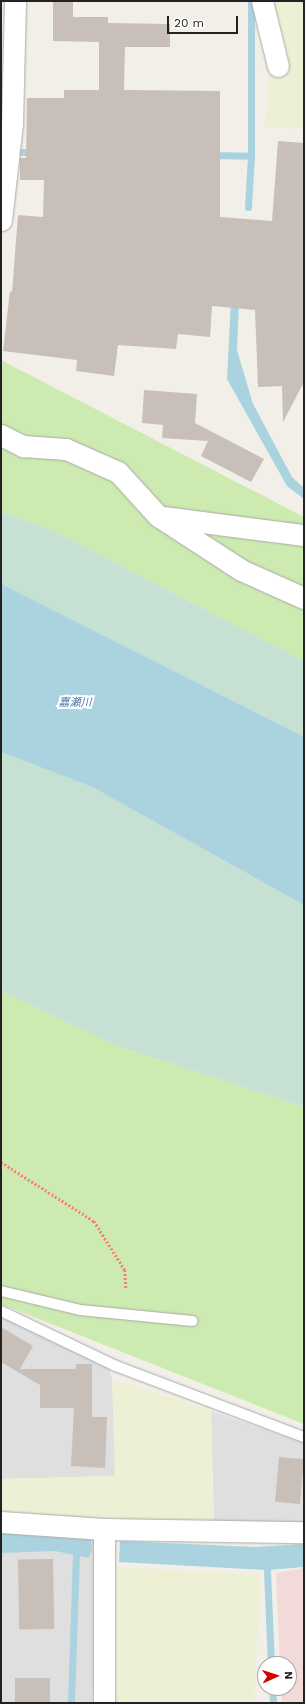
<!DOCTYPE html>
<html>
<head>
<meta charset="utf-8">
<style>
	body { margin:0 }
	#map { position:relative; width:305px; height:1704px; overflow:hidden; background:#f2efe9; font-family:"Work Sans","Noto Sans JP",sans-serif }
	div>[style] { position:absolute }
	.residential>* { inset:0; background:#e0dfdf; transform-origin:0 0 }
	.commercial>* { inset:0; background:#f2dad9 }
	.farmland>* { inset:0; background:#eef0d5; transform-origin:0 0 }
	.grass>* { inset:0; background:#cdebb0 }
	.wetland>* { inset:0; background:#c6e0d4 }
	.water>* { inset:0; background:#aad3df }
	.stream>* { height:7px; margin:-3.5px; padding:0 3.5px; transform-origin:3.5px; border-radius:3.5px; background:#aad3df }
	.building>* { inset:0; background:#c7bfb8; transform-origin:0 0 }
	.path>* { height:2.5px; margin-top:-1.25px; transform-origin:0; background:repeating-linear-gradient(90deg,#fa8072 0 2px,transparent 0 4px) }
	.roads { filter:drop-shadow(0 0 1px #a9a9a9) drop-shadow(0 0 1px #a9a9a9) }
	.lane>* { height:10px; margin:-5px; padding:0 5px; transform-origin:5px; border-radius:5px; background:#fff }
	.street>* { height:21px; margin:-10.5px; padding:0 10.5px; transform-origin:10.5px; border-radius:10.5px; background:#fff }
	span { translate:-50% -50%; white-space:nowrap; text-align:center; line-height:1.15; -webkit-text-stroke:4px #fff; paint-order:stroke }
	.water-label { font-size:11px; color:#4a7aab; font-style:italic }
	.frame { position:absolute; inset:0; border:2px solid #222; pointer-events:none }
	.north { position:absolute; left:257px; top:1656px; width:40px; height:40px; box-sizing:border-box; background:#fff; border:1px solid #a7a7a7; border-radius:50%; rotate:87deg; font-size:11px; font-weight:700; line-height:16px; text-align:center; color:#222 }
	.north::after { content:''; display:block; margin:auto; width:14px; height:18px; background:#d40000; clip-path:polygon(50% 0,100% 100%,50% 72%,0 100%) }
	.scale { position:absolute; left:167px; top:16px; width:71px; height:18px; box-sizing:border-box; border:2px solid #222; border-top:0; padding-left:5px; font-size:12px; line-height:14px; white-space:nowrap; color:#222; -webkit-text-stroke:3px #fff; paint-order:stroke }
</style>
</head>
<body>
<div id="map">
	<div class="residential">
		<i style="clip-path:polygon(1px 1313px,108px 1366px,112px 1379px,116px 1476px,1px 1479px)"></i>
		<i style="clip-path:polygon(211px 1411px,304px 1443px,304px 1523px,214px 1522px)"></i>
		<i style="left:1px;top:1514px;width:104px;height:189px;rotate:4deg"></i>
	</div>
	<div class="commercial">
		<i style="clip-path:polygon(304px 1568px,304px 1703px,282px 1703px,281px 1688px,289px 1688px,289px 1664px,280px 1664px,276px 1573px)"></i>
	</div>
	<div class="farmland">
		<i style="clip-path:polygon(276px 1px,304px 1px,304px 129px,265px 127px)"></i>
		<i style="clip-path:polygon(112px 1379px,211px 1411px,214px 1522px,105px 1522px,1px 1514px,1px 1479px,115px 1476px)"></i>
		<i style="left:112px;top:1567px;width:149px;height:136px;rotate:3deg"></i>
	</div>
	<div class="grass">
		<i style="clip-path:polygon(1px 360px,304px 517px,304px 661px,52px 530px,1px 512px)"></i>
		<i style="clip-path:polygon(1px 991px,115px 1045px,304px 1107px,304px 1424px,1px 1304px)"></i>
	</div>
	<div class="wetland">
		<i style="clip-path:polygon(1px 512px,52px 530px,304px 661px,304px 759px,1px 609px)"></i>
		<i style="clip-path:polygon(1px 752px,92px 787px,304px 905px,304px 1107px,115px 1045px,1px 991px)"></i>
	</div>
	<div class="water">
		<i style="clip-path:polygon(231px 301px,239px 303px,237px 350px,253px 404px,292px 477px,304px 488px,304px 499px,287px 486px,227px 379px)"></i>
		<i style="clip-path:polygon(1px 584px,304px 737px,304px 905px,92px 787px,1px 752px)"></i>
		<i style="clip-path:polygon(1px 1533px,91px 1540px,92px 1548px,89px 1558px,55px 1551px,1px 1553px)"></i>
		<i style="clip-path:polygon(120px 1541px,255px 1547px,304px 1544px,304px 1567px,267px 1570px,119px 1562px)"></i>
	</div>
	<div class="stream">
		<i style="left:16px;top:152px;width:19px"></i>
		<i style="left:212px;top:155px;width:39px;rotate:1deg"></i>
		<i style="left:251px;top:156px;width:155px;rotate:-90deg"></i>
		<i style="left:248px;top:207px;width:51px;rotate:-86.6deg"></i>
		<i style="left:267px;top:1570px;width:94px;rotate:87.6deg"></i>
		<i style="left:272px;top:1688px;width:15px;rotate:86deg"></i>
		<i style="left:71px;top:1703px;width:147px;rotate:-88.1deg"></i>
	</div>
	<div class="building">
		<i style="clip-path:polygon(53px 1px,73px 1px,73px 17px,108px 17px,108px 23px,170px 24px,170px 47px,125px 47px,124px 90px,220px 91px,220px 217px,272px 221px,278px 141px,304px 143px,304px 382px,283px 422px,282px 386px,258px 387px,255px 310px,212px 306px,210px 337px,178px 334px,176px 349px,118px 345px,114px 376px,76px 371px,77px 360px,3px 351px,10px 291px,12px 292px,18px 215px,43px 217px,44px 180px,20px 180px,20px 158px,26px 158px,27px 98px,64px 98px,64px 90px,99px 90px,99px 42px,53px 41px)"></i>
		<i style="clip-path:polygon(144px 390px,197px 394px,195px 423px,264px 459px,251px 482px,201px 456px,208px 441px,162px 438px,163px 425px,142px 423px)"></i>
		<i style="clip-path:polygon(1px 1327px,33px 1346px,20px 1369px,76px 1369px,76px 1364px,92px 1364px,92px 1417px,107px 1417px,105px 1468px,71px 1466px,74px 1408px,40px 1408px,40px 1385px,1px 1362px)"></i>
		<i style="left:279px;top:1457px;width:25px;height:45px;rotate:5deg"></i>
		<i style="left:53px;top:1559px;width:70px;height:35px;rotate:89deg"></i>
		<i style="left:50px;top:1678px;width:25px;height:35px;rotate:90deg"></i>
	</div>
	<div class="path">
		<i style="left:1px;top:1162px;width:110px;rotate:32.4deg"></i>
		<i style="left:94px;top:1221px;width:58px;rotate:57.7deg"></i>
		<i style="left:125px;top:1270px;width:19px;rotate:87deg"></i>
	</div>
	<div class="roads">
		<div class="lane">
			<i style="left:1px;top:1291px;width:81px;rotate:13.5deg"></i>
			<i style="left:80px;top:1310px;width:113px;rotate:5.6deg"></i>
			<i style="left:1px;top:1311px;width:127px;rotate:25.6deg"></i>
			<i style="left:116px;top:1366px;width:201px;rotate:20.7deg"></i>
		</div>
		<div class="street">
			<i style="left:262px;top:1px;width:67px;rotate:76.2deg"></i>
			<i style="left:1px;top:220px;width:97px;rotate:-83.5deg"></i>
			<i style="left:12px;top:124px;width:123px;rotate:-88.6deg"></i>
			<i style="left:1px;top:435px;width:25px;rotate:27deg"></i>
			<i style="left:23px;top:446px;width:43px;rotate:4deg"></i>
			<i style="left:66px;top:449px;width:57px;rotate:23.9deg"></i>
			<i style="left:118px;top:472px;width:59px;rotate:47.7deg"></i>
			<i style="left:158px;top:516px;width:99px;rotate:33deg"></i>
			<i style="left:241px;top:570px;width:69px;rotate:24deg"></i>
			<i style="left:163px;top:517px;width:142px;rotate:7.3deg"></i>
			<i style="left:1px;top:1522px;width:103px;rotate:3.9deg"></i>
			<i style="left:104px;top:1529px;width:200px;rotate:0.9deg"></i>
			<i style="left:104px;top:1529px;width:174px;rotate:90deg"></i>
		</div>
	</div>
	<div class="water-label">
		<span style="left:75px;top:703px">嘉瀬川</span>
	</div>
	<div class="frame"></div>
	<div class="north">N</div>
	<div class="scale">20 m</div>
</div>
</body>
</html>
